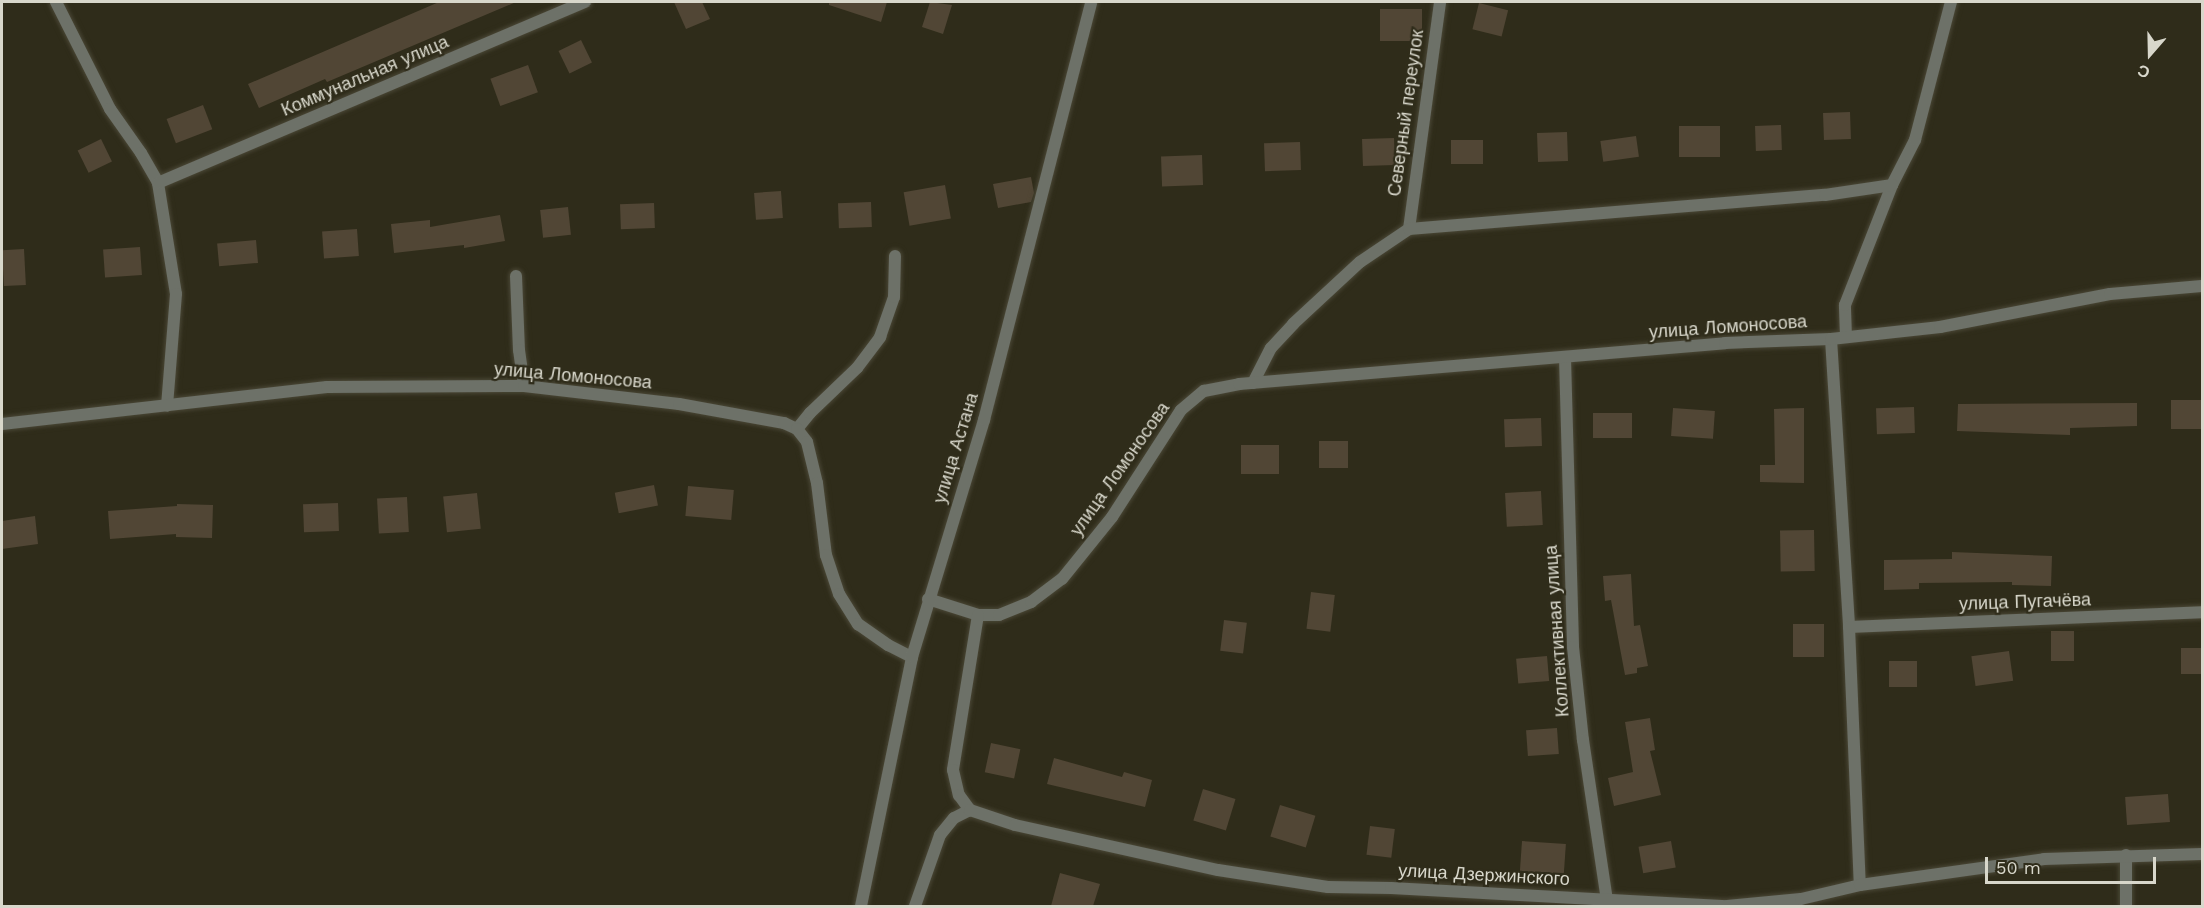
<!DOCTYPE html>
<html>
<head>
<meta charset="utf-8">
<style>
	body { margin:0 }
	#map { position:relative; width:2204px; height:908px; overflow:hidden; background:#2f2c1a; font-family:"Work Sans",sans-serif }
	div>[style] { position:absolute }
	.building>* { inset:0; background:#514635; transform-origin:0 0 }
	.roads { filter:drop-shadow(0 0 2px #4a4736) drop-shadow(0 0 2px #4a4736) }
	.service>* { height:12px; margin:-6px; padding:0 6px; transform-origin:6px; border-radius:6px; background:#6d7168 }
	.minor>* { height:12px; margin:-6px; padding:0 6px; transform-origin:6px; border-radius:6px; background:#6d7168 }
	.tertiary>* { height:12px; margin:-6px; padding:0 6px; transform-origin:6px; border-radius:6px; background:#6d7168 }
	span { translate:-50% -50%; white-space:nowrap; text-align:center; line-height:1.15; -webkit-text-stroke:4.5px #2f2c1a; paint-order:stroke }
	.street-label { font-size:18px; color:#d8d7cb }
	.frame { position:absolute; inset:0; border:3px solid #d8d7cb; pointer-events:none }
	.north { position:absolute; left:2120px; top:24px; width:60px; height:60px; -webkit-text-stroke:4px #2f2c1a; paint-order:stroke; rotate:200deg; font-size:16px; font-weight:700; line-height:24px; text-align:center; color:#d8d7cb }
	.north::after { content:''; display:block; margin:auto; width:21px; height:27px; background:#d8d7cb; clip-path:polygon(50% 0,100% 100%,50% 72%,0 100%) }
	.scale { position:absolute; left:1985px; top:857px; width:171px; height:27px; box-sizing:border-box; border:3px solid #d8d7cb; border-top:0; padding-left:8px; font-size:18px; line-height:21px; white-space:nowrap; color:#d8d7cb; -webkit-text-stroke:4px #2f2c1a; paint-order:stroke }
</style>
</head>
<body>
<div id="map">
	<div class="building">
		<i style="clip-path:polygon(439px 2px,516px 2px,327px 82px,325px 79px,259px 108px,248px 84px)"></i>
		<i style="clip-path:polygon(674px 2px,702px 2px,710px 19px,686px 29px)"></i>
		<i style="clip-path:polygon(829px 2px,887px 2px,881px 22px,829px 5px)"></i>
		<i style="clip-path:polygon(930px 2px,952px 5px,943px 34px,922px 27px)"></i>
		<i style="left:1479px;top:3px;width:30px;height:27px;rotate:14deg"></i>
		<i style="left:1380px;top:9px;width:42px;height:32px"></i>
		<i style="left:581px;top:40px;width:25px;height:25px;rotate:64deg"></i>
		<i style="left:528px;top:65px;width:29px;height:40px;rotate:70deg"></i>
		<i style="left:203px;top:105px;width:26px;height:39px;rotate:69deg"></i>
		<i style="left:1850px;top:112px;width:27px;height:27px;rotate:88deg"></i>
		<i style="left:1781px;top:125px;width:25px;height:26px;rotate:88deg"></i>
		<i style="left:1679px;top:126px;width:41px;height:31px"></i>
		<i style="left:1567px;top:132px;width:29px;height:30px;rotate:88deg"></i>
		<i style="left:1636px;top:136px;width:21px;height:36px;rotate:82deg"></i>
		<i style="left:1394px;top:138px;width:27px;height:32px;rotate:88deg"></i>
		<i style="left:101px;top:139px;width:25px;height:26px;rotate:64deg"></i>
		<i style="left:1451px;top:140px;width:32px;height:24px"></i>
		<i style="left:1300px;top:142px;width:28px;height:36px;rotate:88deg"></i>
		<i style="left:1202px;top:155px;width:30px;height:41px;rotate:88deg"></i>
		<i style="clip-path:polygon(1031px 177px,1034px 193px,1031px 202px,998px 208px,993px 184px)"></i>
		<i style="left:945px;top:185px;width:34px;height:42px;rotate:80deg"></i>
		<i style="left:781px;top:191px;width:27px;height:27px;rotate:86deg"></i>
		<i style="left:871px;top:202px;width:25px;height:33px;rotate:88deg"></i>
		<i style="left:654px;top:203px;width:25px;height:34px;rotate:88deg"></i>
		<i style="left:568px;top:207px;width:28px;height:28px;rotate:84deg"></i>
		<i style="clip-path:polygon(500px 215px,505px 241px,464px 248px,464px 245px,394px 253px,391px 224px,430px 220px,430px 227px)"></i>
		<i style="left:357px;top:229px;width:27px;height:35px;rotate:86deg"></i>
		<i style="left:256px;top:240px;width:23px;height:39px;rotate:85deg"></i>
		<i style="left:140px;top:247px;width:28px;height:37px;rotate:86deg"></i>
		<i style="left:24px;top:249px;width:36px;height:22px;rotate:87deg"></i>
		<i style="left:2171px;top:400px;width:31px;height:29px"></i>
		<i style="clip-path:polygon(2137px 403px,2137px 426px,2070px 428px,2070px 435px,1957px 431px,1958px 404px)"></i>
		<i style="left:1914px;top:407px;width:26px;height:38px;rotate:88deg"></i>
		<i style="left:1673px;top:408px;width:42px;height:28px;rotate:4deg"></i>
		<i style="clip-path:polygon(1804px 408px,1804px 483px,1760px 482px,1760px 465px,1775px 465px,1774px 409px)"></i>
		<i style="left:1593px;top:413px;width:39px;height:25px"></i>
		<i style="left:1541px;top:418px;width:28px;height:37px;rotate:88deg"></i>
		<i style="left:1319px;top:441px;width:29px;height:27px"></i>
		<i style="left:1241px;top:445px;width:38px;height:29px"></i>
		<i style="left:654px;top:485px;width:21px;height:40px;rotate:79deg"></i>
		<i style="left:688px;top:486px;width:46px;height:30px;rotate:5deg"></i>
		<i style="left:1541px;top:491px;width:34px;height:36px;rotate:87deg"></i>
		<i style="left:477px;top:493px;width:36px;height:34px;rotate:84deg"></i>
		<i style="left:407px;top:497px;width:35px;height:30px;rotate:87deg"></i>
		<i style="left:338px;top:503px;width:28px;height:35px;rotate:88deg"></i>
		<i style="clip-path:polygon(177px 504px,213px 505px,212px 538px,176px 537px,176px 534px,110px 539px,108px 511px,177px 506px)"></i>
		<i style="clip-path:polygon(35px 516px,38px 544px,2px 549px,2px 521px)"></i>
		<i style="left:1814px;top:530px;width:41px;height:34px;rotate:89deg"></i>
		<i style="clip-path:polygon(1952px 552px,2052px 556px,2051px 586px,2012px 585px,2012px 582px,1919px 583px,1919px 589px,1884px 590px,1884px 560px,1952px 559px)"></i>
		<i style="clip-path:polygon(1631px 574px,1634px 626px,1640px 625px,1648px 666px,1637px 668px,1637px 673px,1625px 675px,1611px 600px,1605px 601px,1603px 576px)"></i>
		<i style="left:1311px;top:592px;width:24px;height:37px;rotate:7deg"></i>
		<i style="left:1224px;top:620px;width:23px;height:31px;rotate:7deg"></i>
		<i style="left:1824px;top:624px;width:33px;height:31px;rotate:90deg"></i>
		<i style="left:2051px;top:631px;width:23px;height:30px"></i>
		<i style="left:2181px;top:648px;width:21px;height:26px"></i>
		<i style="left:2009px;top:651px;width:30px;height:38px;rotate:82deg"></i>
		<i style="left:1547px;top:656px;width:25px;height:31px;rotate:85deg"></i>
		<i style="left:1889px;top:661px;width:28px;height:26px"></i>
		<i style="clip-path:polygon(1650px 718px,1655px 750px,1650px 751px,1661px 795px,1614px 806px,1608px 778px,1633px 772px,1625px 722px)"></i>
		<i style="left:1557px;top:728px;width:26px;height:31px;rotate:86deg"></i>
		<i style="left:991px;top:743px;width:30px;height:30px;rotate:12deg"></i>
		<i style="clip-path:polygon(1054px 758px,1122px 777px,1124px 772px,1152px 780px,1145px 807px,1047px 784px)"></i>
		<i style="left:1203px;top:789px;width:34px;height:33px;rotate:17deg"></i>
		<i style="left:2168px;top:794px;width:28px;height:43px;rotate:86deg"></i>
		<i style="left:1280px;top:805px;width:37px;height:33px;rotate:17deg"></i>
		<i style="left:1370px;top:826px;width:25px;height:29px;rotate:7deg"></i>
		<i style="left:1522px;top:841px;width:44px;height:30px;rotate:4deg"></i>
		<i style="left:1671px;top:841px;width:27px;height:33px;rotate:80deg"></i>
		<i style="clip-path:polygon(1060px 873px,1100px 884px,1093px 906px,1051px 906px)"></i>
	</div>
	<div class="roads">
		<div class="service">
			<i style="left:516px;top:276px;width:74px;rotate:87.7deg"></i>
			<i style="left:519px;top:350px;width:36px;rotate:82deg"></i>
			<i style="left:1846px;top:337px;width:32px;rotate:-92deg"></i>
			<i style="left:1845px;top:305px;width:129px;rotate:-68.6deg"></i>
			<i style="left:1892px;top:185px;width:51px;rotate:-62.9deg"></i>
			<i style="left:1915px;top:140px;width:143px;rotate:-75.4deg"></i>
			<i style="left:797px;top:429px;width:21px;rotate:-51deg"></i>
			<i style="left:810px;top:413px;width:65px;rotate:-43.8deg"></i>
			<i style="left:857px;top:368px;width:39px;rotate:-53deg"></i>
			<i style="left:880px;top:337px;width:42px;rotate:-70.7deg"></i>
			<i style="left:894px;top:297px;width:41px;rotate:-88.6deg"></i>
			<i style="left:915px;top:906px;width:75px;rotate:-70.6deg"></i>
			<i style="left:940px;top:835px;width:22px;rotate:-51deg"></i>
			<i style="left:954px;top:818px;width:18px;rotate:-27deg"></i>
			<i style="left:2126px;top:906px;width:51px;rotate:-90deg"></i>
		</div>
		<div class="minor">
			<i style="left:56px;top:2px;width:120px;rotate:63.2deg"></i>
			<i style="left:110px;top:109px;width:54px;rotate:54.8deg"></i>
			<i style="left:141px;top:153px;width:34px;rotate:60deg"></i>
			<i style="left:158px;top:183px;width:112px;rotate:80.8deg"></i>
			<i style="left:176px;top:294px;width:112px;rotate:94.6deg"></i>
			<i style="left:158px;top:183px;width:464px;rotate:-23deg"></i>
			<i style="left:1409px;top:229px;width:229px;rotate:-82.2deg"></i>
			<i style="left:1831px;top:339px;width:289px;rotate:86.4deg"></i>
			<i style="left:1849px;top:627px;width:258px;rotate:87.6deg"></i>
			<i style="left:1565px;top:358px;width:289px;rotate:88.4deg"></i>
			<i style="left:1573px;top:647px;width:94px;rotate:83.9deg"></i>
			<i style="left:1583px;top:740px;width:162px;rotate:81.5deg"></i>
			<i style="left:1253px;top:383px;width:39px;rotate:-63deg"></i>
			<i style="left:1271px;top:348px;width:33px;rotate:-47deg"></i>
			<i style="left:1293px;top:324px;width:91px;rotate:-42.8deg"></i>
			<i style="left:1360px;top:262px;width:59px;rotate:-34deg"></i>
			<i style="left:1409px;top:229px;width:417px;rotate:-4.7deg"></i>
			<i style="left:1825px;top:195px;width:68px;rotate:-8.5deg"></i>
			<i style="left:2px;top:424px;width:327px;rotate:-6.5deg"></i>
			<i style="left:327px;top:387px;width:197px;rotate:-0.3deg"></i>
			<i style="left:524px;top:386px;width:156px;rotate:6.6deg"></i>
			<i style="left:679px;top:404px;width:107px;rotate:10.3deg"></i>
			<i style="left:784px;top:423px;width:14px;rotate:25deg"></i>
			<i style="left:797px;top:429px;width:16px;rotate:52deg"></i>
			<i style="left:807px;top:442px;width:42px;rotate:76.3deg"></i>
			<i style="left:817px;top:483px;width:73px;rotate:82.9deg"></i>
			<i style="left:826px;top:555px;width:41px;rotate:71.6deg"></i>
			<i style="left:839px;top:594px;width:36px;rotate:58deg"></i>
			<i style="left:858px;top:624px;width:37px;rotate:35deg"></i>
			<i style="left:888px;top:645px;width:27px;rotate:27deg"></i>
			<i style="left:928px;top:599px;width:52px;rotate:17.7deg"></i>
			<i style="left:978px;top:615px;width:21px"></i>
			<i style="left:999px;top:615px;width:35px;rotate:-22deg"></i>
			<i style="left:1031px;top:602px;width:39px;rotate:-37deg"></i>
			<i style="left:1062px;top:579px;width:80px;rotate:-51.1deg"></i>
			<i style="left:1112px;top:517px;width:127px;rotate:-57.2deg"></i>
			<i style="left:1181px;top:410px;width:30px;rotate:-40deg"></i>
			<i style="left:1204px;top:391px;width:36px;rotate:-11deg"></i>
			<i style="left:1239px;top:384px;width:488px;rotate:-4.8deg"></i>
			<i style="left:1725px;top:343px;width:106px;rotate:-2.2deg"></i>
			<i style="left:1831px;top:339px;width:110px;rotate:-6.3deg"></i>
			<i style="left:1940px;top:327px;width:173px;rotate:-11deg"></i>
			<i style="left:2110px;top:294px;width:92px;rotate:-5deg"></i>
			<i style="left:978px;top:615px;width:157px;rotate:99.2deg"></i>
			<i style="left:953px;top:770px;width:26px;rotate:77deg"></i>
			<i style="left:959px;top:795px;width:19px;rotate:54deg"></i>
			<i style="left:970px;top:810px;width:47px;rotate:18.4deg"></i>
			<i style="left:1015px;top:825px;width:208px;rotate:12.5deg"></i>
			<i style="left:1218px;top:870px;width:111px;rotate:8.8deg"></i>
			<i style="left:1328px;top:887px;width:63px;rotate:0.9deg"></i>
			<i style="left:1391px;top:888px;width:336px;rotate:3.1deg"></i>
			<i style="left:1727px;top:906px;width:74px;rotate:-5.4deg"></i>
			<i style="left:1801px;top:899px;width:61px;rotate:-13.3deg"></i>
			<i style="left:1860px;top:885px;width:186px;rotate:-8deg"></i>
			<i style="left:2044px;top:859px;width:158px;rotate:-1.8deg"></i>
			<i style="left:1849px;top:627px;width:353px;rotate:-2.4deg"></i>
		</div>
		<div class="tertiary">
			<i style="left:861px;top:906px;width:254px;rotate:-78.4deg"></i>
			<i style="left:912px;top:657px;width:248px;rotate:-73.1deg"></i>
			<i style="left:984px;top:420px;width:431px;rotate:-75.6deg"></i>
		</div>
	</div>
	<div class="street-label">
		<span style="left:365px;top:76px;rotate:-23deg">Коммунальная улица</span>
		<span style="left:1406px;top:113px;rotate:-82deg">Северный переулок</span>
		<span style="left:1728px;top:327px;rotate:-4deg">улица Ломоносова</span>
		<span style="left:573px;top:376px;rotate:5deg">улица Ломоносова</span>
		<span style="left:956px;top:448px;rotate:-73deg">улица Астана</span>
		<span style="left:1120px;top:469px;rotate:-55deg">улица Ломоносова</span>
		<span style="left:2025px;top:602px;rotate:-2deg">улица Пугачёва</span>
		<span style="left:1557px;top:631px;rotate:-94deg">Коллективная улица</span>
		<span style="left:1484px;top:875px;rotate:3deg">улица Дзержинского</span>
	</div>
	<div class="frame"></div>
	<div class="north">С</div>
	<div class="scale">50 m</div>
</div>
</body>
</html>
